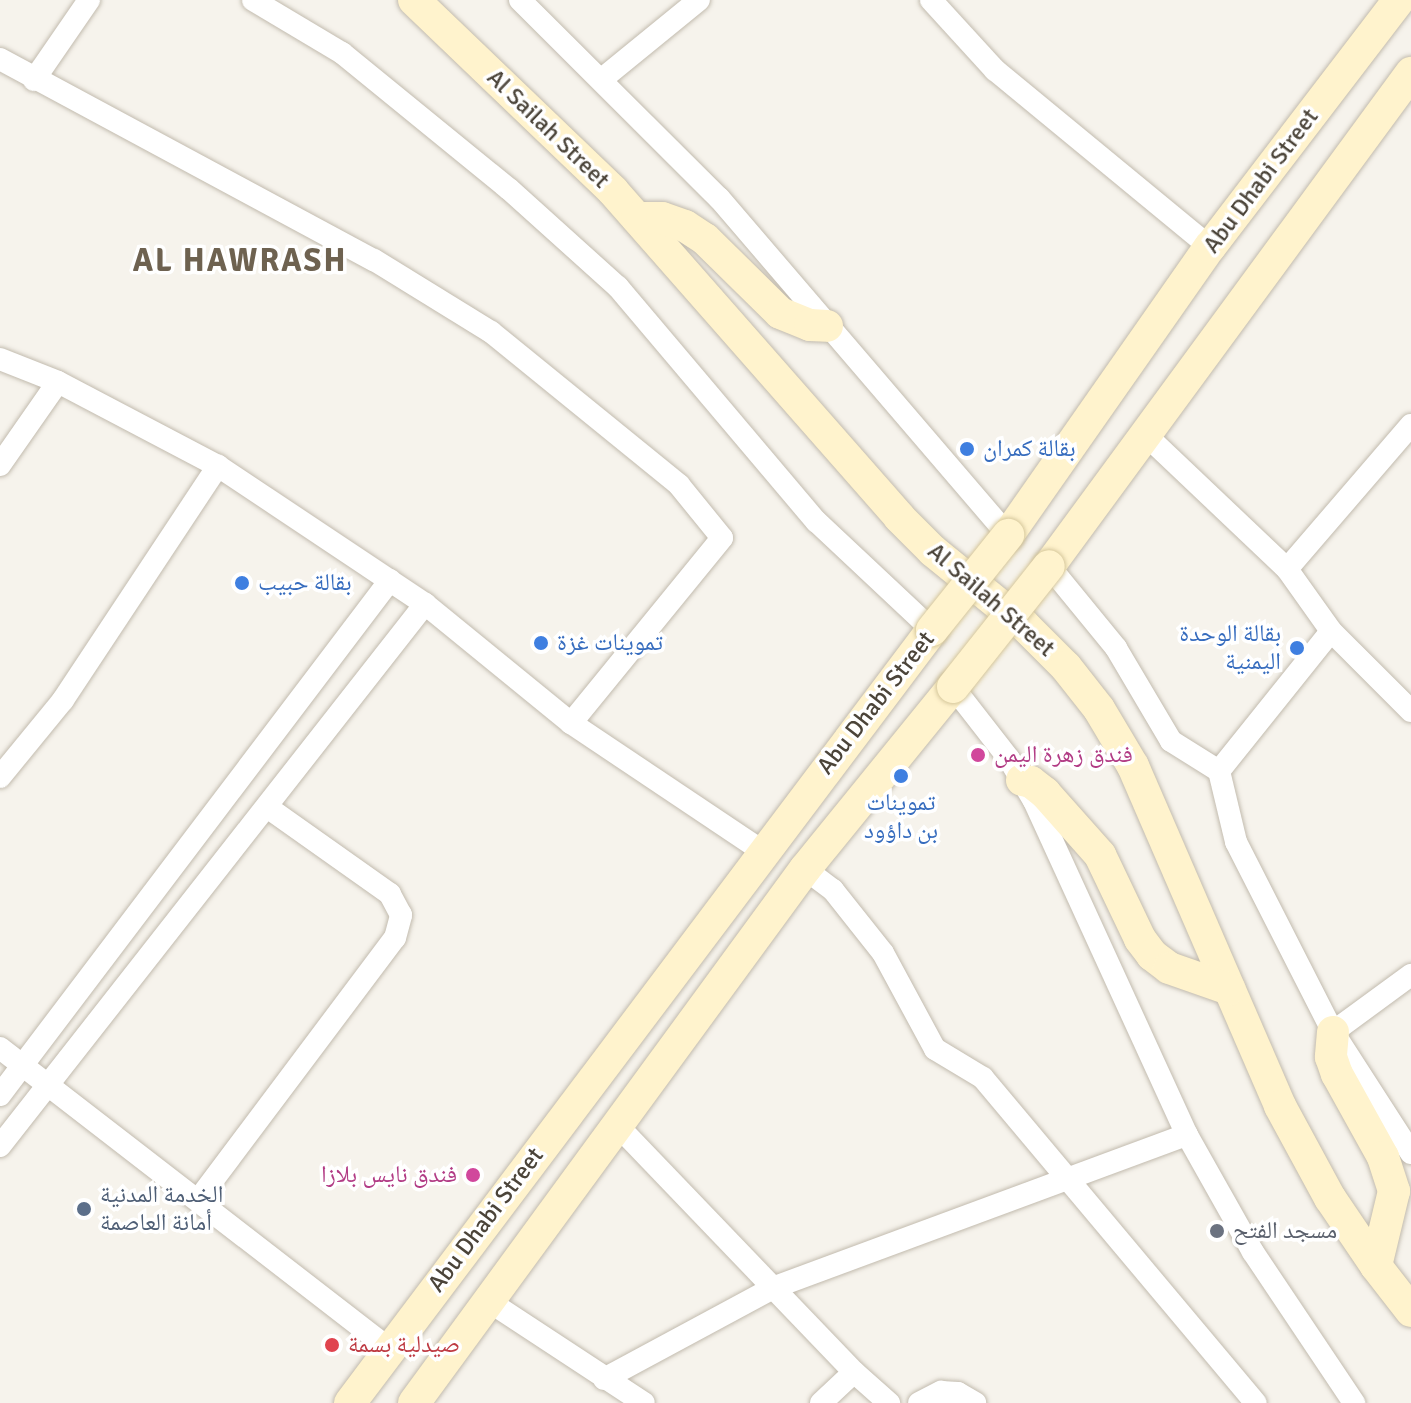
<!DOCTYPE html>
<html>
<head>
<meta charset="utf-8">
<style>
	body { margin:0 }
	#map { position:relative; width:1411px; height:1403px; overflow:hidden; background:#f6f3ec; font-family:Signika,"Noto Naskh Arabic",sans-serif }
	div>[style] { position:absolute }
	.roads { filter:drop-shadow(0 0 2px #c2bbae) drop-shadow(0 0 2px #c2bbae) }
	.street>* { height:22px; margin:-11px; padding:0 11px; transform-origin:11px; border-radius:11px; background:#fff }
	.secondary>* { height:32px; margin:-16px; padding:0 16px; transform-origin:16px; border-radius:16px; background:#fff3cd }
	.bridges { filter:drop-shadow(0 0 2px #d6c79b) drop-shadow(0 0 2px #d6c79b) }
	.secondary-bridge>* { height:32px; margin:-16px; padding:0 16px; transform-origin:16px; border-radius:16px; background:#fff3cd }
	.dots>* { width:22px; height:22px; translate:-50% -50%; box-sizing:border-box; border:4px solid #fff; border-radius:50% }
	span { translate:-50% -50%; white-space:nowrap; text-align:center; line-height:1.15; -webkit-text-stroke:7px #fff; paint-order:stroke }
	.street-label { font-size:24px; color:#4b4439 }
	.shop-label { font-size:24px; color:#366cbe }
	.left { translate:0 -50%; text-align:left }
	.right { translate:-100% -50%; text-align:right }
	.hotel-label { font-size:24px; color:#b23c85 }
	.service-label { font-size:24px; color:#4e5e75 }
	.worship-label { font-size:24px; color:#5b616d }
	.health-label { font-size:24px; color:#be3a42 }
	.district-label { font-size:32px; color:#6e6250; font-weight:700; letter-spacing:2px }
</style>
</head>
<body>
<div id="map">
	<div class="roads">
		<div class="street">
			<i style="left:253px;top:0;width:104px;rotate:30.8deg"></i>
			<i style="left:342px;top:53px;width:215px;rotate:39.2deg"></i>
			<i style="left:509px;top:189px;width:147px;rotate:42deg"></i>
			<i style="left:618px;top:287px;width:307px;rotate:49.8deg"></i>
			<i style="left:816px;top:521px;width:159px;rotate:43.2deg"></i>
			<i style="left:520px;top:0;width:281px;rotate:44.9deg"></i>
			<i style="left:719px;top:198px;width:444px;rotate:49.4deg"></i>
			<i style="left:931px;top:0;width:95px;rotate:47.6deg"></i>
			<i style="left:995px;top:70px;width:278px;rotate:39.5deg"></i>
			<i style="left:0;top:59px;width:425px;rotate:28.3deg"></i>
			<i style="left:374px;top:260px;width:137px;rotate:31.6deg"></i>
			<i style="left:491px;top:332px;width:242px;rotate:39.1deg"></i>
			<i style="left:679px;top:485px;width:68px;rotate:50.9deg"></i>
			<i style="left:722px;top:538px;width:239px;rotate:129.2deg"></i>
			<i style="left:602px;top:79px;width:125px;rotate:-39.2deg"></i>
			<i style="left:34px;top:80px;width:97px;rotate:-55.5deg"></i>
			<i style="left:0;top:359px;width:62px;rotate:21.6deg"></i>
			<i style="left:58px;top:382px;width:181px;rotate:27.7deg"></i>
			<i style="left:218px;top:466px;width:249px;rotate:33.7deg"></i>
			<i style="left:425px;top:604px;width:188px;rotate:39.2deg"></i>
			<i style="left:571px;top:723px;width:230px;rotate:33.8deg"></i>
			<i style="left:1147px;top:436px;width:193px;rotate:43.5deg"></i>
			<i style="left:1287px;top:569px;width:76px;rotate:54.6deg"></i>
			<i style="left:1331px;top:631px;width:113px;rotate:45deg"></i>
			<i style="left:0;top:465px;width:101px;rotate:-55.1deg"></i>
			<i style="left:1049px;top:566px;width:106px;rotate:50.7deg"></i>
			<i style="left:1116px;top:648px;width:108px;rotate:59.4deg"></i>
			<i style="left:1171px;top:741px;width:57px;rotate:32deg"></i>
			<i style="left:1219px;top:771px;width:73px;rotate:76.5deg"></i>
			<i style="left:1236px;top:842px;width:213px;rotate:63deg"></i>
			<i style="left:1333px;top:1032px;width:144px;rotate:57.2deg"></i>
			<i style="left:1287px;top:569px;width:190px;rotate:-49.3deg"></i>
			<i style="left:953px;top:687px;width:91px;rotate:52.1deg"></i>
			<i style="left:1009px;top:759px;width:49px;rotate:59.2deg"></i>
			<i style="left:1034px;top:801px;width:367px;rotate:65.4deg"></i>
			<i style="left:1187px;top:1135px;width:134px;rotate:60.6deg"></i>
			<i style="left:1253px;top:1252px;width:182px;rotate:56.2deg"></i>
			<i style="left:1219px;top:771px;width:179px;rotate:-51.3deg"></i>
			<i style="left:0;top:777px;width:99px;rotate:-50.7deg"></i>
			<i style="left:63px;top:700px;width:281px;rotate:-56.5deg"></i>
			<i style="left:805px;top:869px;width:35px;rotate:37deg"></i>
			<i style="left:833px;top:890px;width:80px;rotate:51.6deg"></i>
			<i style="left:883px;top:953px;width:109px;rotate:61.6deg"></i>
			<i style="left:935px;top:1049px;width:56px;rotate:31.1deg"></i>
			<i style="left:983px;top:1078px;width:424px;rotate:50deg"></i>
			<i style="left:1333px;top:1032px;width:97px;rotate:-36.2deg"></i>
			<i style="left:0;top:1048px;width:492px;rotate:37.7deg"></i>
			<i style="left:0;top:1095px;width:646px;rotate:-52.86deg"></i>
			<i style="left:619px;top:1127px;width:339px;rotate:46.2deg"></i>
			<i style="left:854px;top:1372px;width:47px;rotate:41.5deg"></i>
			<i style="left:0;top:1146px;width:689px;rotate:-51.9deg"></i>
			<i style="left:198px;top:1200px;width:328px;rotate:-53.1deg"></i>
			<i style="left:395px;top:938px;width:24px;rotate:-75deg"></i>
			<i style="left:401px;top:915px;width:24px;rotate:-118deg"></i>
			<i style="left:390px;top:894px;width:151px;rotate:-144.7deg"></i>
			<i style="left:490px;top:1302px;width:184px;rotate:33.3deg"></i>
			<i style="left:604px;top:1379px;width:194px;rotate:-28.3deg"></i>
			<i style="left:775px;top:1287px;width:439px;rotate:-20.3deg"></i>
			<i style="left:821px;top:1403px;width:45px;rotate:-43.2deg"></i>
			<i style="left:919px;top:1403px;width:25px;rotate:-27deg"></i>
			<i style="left:941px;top:1392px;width:17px;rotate:3deg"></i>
			<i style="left:958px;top:1393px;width:20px;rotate:30deg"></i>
		</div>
		<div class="secondary">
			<i style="left:414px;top:0;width:276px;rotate:43.8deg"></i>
			<i style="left:613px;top:191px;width:434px;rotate:48.7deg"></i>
			<i style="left:899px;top:517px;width:48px;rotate:45deg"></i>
			<i style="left:933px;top:551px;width:117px;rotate:39.1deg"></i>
			<i style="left:1024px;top:625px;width:59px;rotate:45deg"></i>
			<i style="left:1066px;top:667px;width:53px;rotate:51.8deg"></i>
			<i style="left:1099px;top:709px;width:66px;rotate:59.2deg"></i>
			<i style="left:1133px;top:766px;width:370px;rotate:66.6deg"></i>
			<i style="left:1280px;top:1106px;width:105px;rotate:61.5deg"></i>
			<i style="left:1330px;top:1198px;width:82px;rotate:55.9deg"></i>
			<i style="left:1376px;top:1266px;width:57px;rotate:52.1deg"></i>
			<i style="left:637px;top:218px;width:25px"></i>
			<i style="left:662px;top:218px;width:24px;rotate:19deg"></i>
			<i style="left:685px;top:226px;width:24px;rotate:33deg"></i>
			<i style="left:705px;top:239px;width:105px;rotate:44.6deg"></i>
			<i style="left:780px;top:313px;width:32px;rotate:22deg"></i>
			<i style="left:810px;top:325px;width:17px;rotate:3deg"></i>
			<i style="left:1008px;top:535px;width:352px;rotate:-55deg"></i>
			<i style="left:1210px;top:247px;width:311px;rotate:-52.6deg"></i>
			<i style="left:1049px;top:566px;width:612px;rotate:-53.71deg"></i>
			<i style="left:1022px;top:780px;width:9px;rotate:13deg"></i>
			<i style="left:1031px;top:782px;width:18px;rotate:38deg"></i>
			<i style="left:1045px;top:793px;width:83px;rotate:48.4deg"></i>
			<i style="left:1100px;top:855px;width:93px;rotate:64.5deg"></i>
			<i style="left:1140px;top:939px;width:20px;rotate:53deg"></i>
			<i style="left:1152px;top:955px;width:21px;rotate:37deg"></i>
			<i style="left:1169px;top:968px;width:64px;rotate:19.3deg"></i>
			<i style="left:1333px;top:1032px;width:25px;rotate:95deg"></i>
			<i style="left:1331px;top:1057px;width:18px;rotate:71deg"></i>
			<i style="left:1337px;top:1074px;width:95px;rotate:61deg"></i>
			<i style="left:1383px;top:1157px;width:36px;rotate:72deg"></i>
			<i style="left:1394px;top:1191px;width:77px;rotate:103.5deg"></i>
			<i style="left:350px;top:1403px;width:968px;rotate:-53.02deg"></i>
			<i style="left:414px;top:1403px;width:662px;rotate:-53.79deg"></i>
			<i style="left:805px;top:869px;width:235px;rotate:-50.9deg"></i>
		</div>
	</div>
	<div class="bridges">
		<div class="secondary-bridge">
			<i style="left:932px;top:630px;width:122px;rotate:-51.3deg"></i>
			<i style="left:953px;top:687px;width:154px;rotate:-51.6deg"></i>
		</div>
	</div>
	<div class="dots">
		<i style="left:967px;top:449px;background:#3f7fe0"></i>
		<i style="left:242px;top:583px;background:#3f7fe0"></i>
		<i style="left:541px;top:643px;background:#3f7fe0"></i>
		<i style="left:1297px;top:648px;background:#3f7fe0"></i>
		<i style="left:978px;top:755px;background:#d1479c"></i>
		<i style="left:901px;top:776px;background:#3f7fe0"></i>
		<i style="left:473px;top:1175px;background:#d1479c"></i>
		<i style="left:84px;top:1209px;background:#5c6f8a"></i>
		<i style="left:1217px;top:1231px;background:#6b7280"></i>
		<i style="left:332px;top:1345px;background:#e0444e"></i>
	</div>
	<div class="street-label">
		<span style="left:548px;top:129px;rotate:44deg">Al Sailah Street</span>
		<span style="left:1261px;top:181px;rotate:-53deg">Abu Dhabi Street</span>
		<span style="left:991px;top:600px;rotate:41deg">Al Sailah Street</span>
		<span style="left:876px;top:703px;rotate:-52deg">Abu Dhabi Street</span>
		<span style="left:486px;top:1220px;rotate:-53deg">Abu Dhabi Street</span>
	</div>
	<div class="shop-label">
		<span class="left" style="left:983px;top:449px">بقالة كمران</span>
		<span class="left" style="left:258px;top:583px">بقالة حبيب</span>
		<span class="right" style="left:1281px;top:648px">بقالة الوحدة<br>اليمنية</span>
		<span class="left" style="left:557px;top:643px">تموينات غزة</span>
		<span style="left:901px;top:817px">تموينات<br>بن داؤود</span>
	</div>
	<div class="hotel-label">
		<span class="left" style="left:994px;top:755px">فندق زهرة اليمن</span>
		<span class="right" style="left:457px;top:1175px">فندق نايس بلازا</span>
	</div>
	<div class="service-label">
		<span class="left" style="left:100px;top:1209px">الخدمة المدنية<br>أمانة العاصمة</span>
	</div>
	<div class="worship-label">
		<span class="left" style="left:1233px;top:1231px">مسجد الفتح</span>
	</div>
	<div class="health-label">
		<span class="left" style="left:348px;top:1345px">صيدلية بسمة</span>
	</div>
	<div class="district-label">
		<span style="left:240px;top:261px">AL HAWRASH</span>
	</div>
</div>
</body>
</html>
